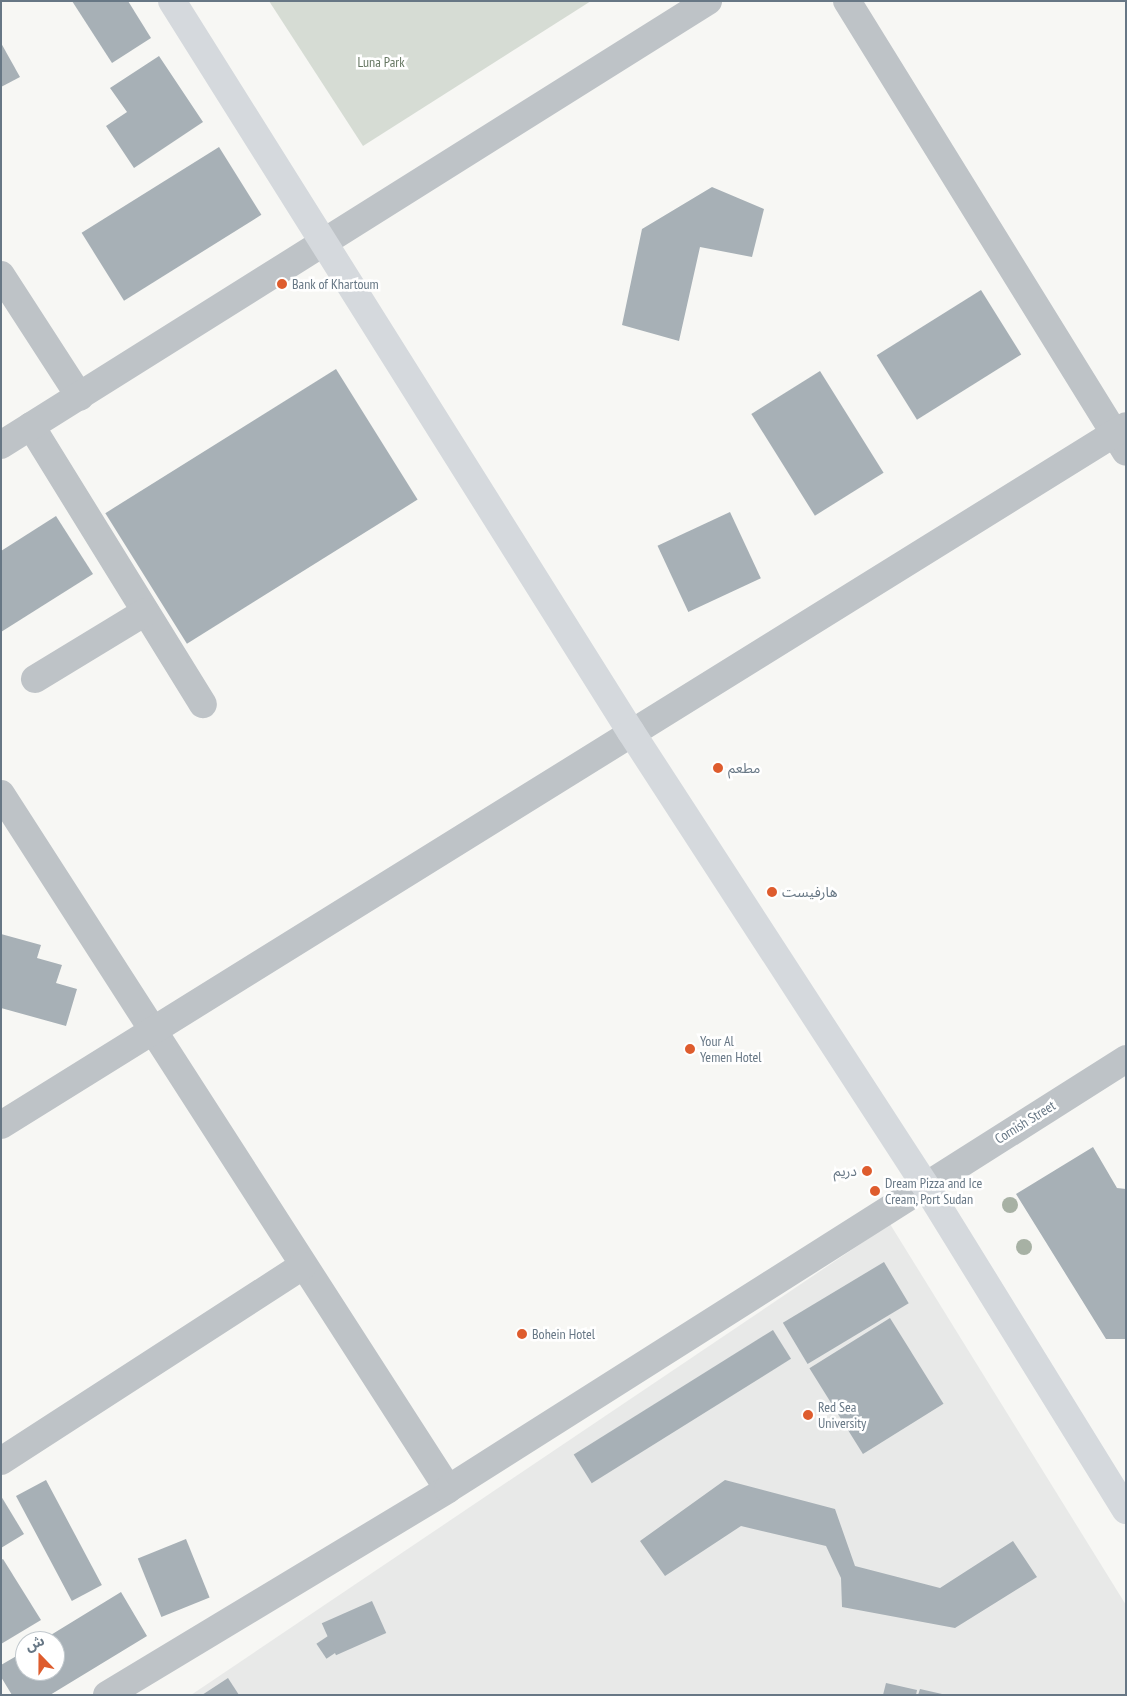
<!DOCTYPE html>
<html>
<head>
<meta charset="utf-8">
<style>
	body { margin:0 }
	#map { position:relative; width:1127px; height:1696px; overflow:hidden; background:#f7f7f4; font-family:"PT Sans Narrow","Noto Sans Arabic",sans-serif }
	div>[style] { position:absolute }
	.built>* { inset:0; background:#e8e9e8 }
	.green>* { inset:0; background:#d6dcd4 }
	.building>* { inset:0; background:#a7b0b6; transform-origin:0 0 }
	.minor>* { height:28px; margin:-14px; padding:0 14px; transform-origin:14px; border-radius:14px; background:#bec3c7 }
	.major>* { height:28px; margin:-14px; padding:0 14px; transform-origin:14px; border-radius:14px; background:#d5d9dd }
	.trees>* { width:16px; height:16px; margin:-8px; border-radius:50%; background:#a7b1a4 }
	.dots>* { width:14px; height:14px; translate:-50% -50%; box-sizing:border-box; border:2px solid #fff; border-radius:50% }
	span { translate:-50% -50%; white-space:nowrap; text-align:center; line-height:1.15; -webkit-text-stroke:5px #fff; paint-order:stroke }
	.park-label { font-size:14px; color:#667762 }
	.poi-label { font-size:14px; color:#677785 }
	.left { translate:0 -50%; text-align:left }
	.right { translate:-100% -50%; text-align:right }
	.street-label { font-size:14px; color:#677785 }
	.frame { position:absolute; inset:0; border:2px solid #677785; pointer-events:none }
	.north { position:absolute; left:15px; top:1631px; width:50px; height:50px; box-sizing:border-box; background:#fff; border:1px solid #c2c9ce; border-radius:50%; rotate:338deg; font-size:14px; font-weight:700; line-height:20px; text-align:center; color:#677785 }
	.north::after { content:''; display:block; margin:auto; width:18px; height:22px; background:#de5c2d; clip-path:polygon(50% 0,100% 100%,50% 72%,0 100%) }
</style>
</head>
<body>
<div id="map">
	<div class="built">
		<i style="clip-path:polygon(890px 1224px,1126px 1605px,1126px 1695px,191px 1695px)"></i>
	</div>
	<div class="green">
		<i style="clip-path:polygon(269px 1px,591px 1px,363px 146px)"></i>
	</div>
	<div class="building">
		<i style="clip-path:polygon(72px 1px,128px 1px,151px 38px,112px 63px)"></i>
		<i style="clip-path:polygon(1px 43px,20px 77px,1px 87px)"></i>
		<i style="clip-path:polygon(159px 56px,203px 122px,134px 168px,106px 126px,127px 112px,110px 88px)"></i>
		<i style="left:219px;top:147px;width:80px;height:162px;rotate:58deg"></i>
		<i style="clip-path:polygon(712px 187px,764px 209px,752px 257px,700px 247px,679px 341px,622px 325px,642px 229px)"></i>
		<i style="left:981px;top:290px;width:76px;height:123px;rotate:58deg"></i>
		<i style="left:336px;top:369px;width:154px;height:272px;rotate:58deg"></i>
		<i style="left:820px;top:371px;width:120px;height:81px;rotate:58deg"></i>
		<i style="left:730px;top:512px;width:73px;height:80px;rotate:65deg"></i>
		<i style="clip-path:polygon(56px 516px,93px 574px,1px 632px,1px 551px)"></i>
		<i style="clip-path:polygon(1px 934px,41px 945px,37px 958px,62px 965px,56px 983px,77px 989px,66px 1026px,1px 1008px)"></i>
		<i style="clip-path:polygon(1093px 1147px,1117px 1188px,1126px 1189px,1126px 1339px,1106px 1339px,1016px 1194px)"></i>
		<i style="left:884px;top:1262px;width:48px;height:118px;rotate:59deg"></i>
		<i style="left:890px;top:1318px;width:101px;height:95px;rotate:58deg"></i>
		<i style="left:773px;top:1330px;width:34px;height:235px;rotate:58deg"></i>
		<i style="left:46px;top:1480px;width:119px;height:34px;rotate:62deg"></i>
		<i style="clip-path:polygon(725px 1480px,835px 1509px,855px 1566px,940px 1588px,1013px 1541px,1037px 1577px,955px 1628px,842px 1607px,841px 1578px,826px 1546px,741px 1526px,665px 1576px,640px 1541px)"></i>
		<i style="clip-path:polygon(1px 1496px,24px 1534px,1px 1548px)"></i>
		<i style="left:186px;top:1539px;width:63px;height:52px;rotate:68deg"></i>
		<i style="clip-path:polygon(3px 1559px,41px 1620px,1px 1644px,1px 1560px)"></i>
		<i style="clip-path:polygon(121px 1592px,147px 1636px,50px 1695px,12px 1695px,1px 1677px,1px 1665px,25px 1651px,25px 1671px,55px 1671px,55px 1641px,41px 1641px)"></i>
		<i style="left:372px;top:1601px;width:35px;height:55px;rotate:66deg"></i>
		<i style="left:328px;top:1636px;width:18px;height:14px;rotate:56deg"></i>
		<i style="clip-path:polygon(228px 1678px,239px 1695px,202px 1695px)"></i>
		<i style="clip-path:polygon(886px 1683px,917px 1690px,916px 1695px,883px 1695px)"></i>
		<i style="clip-path:polygon(920px 1689px,942px 1694px,942px 1695px,918px 1695px)"></i>
	</div>
	<div class="minor">
		<i style="left:847px;top:1px;width:530px;rotate:58.26deg"></i>
		<i style="left:1px;top:275px;width:145px;rotate:57.1deg"></i>
		<i style="left:31px;top:426px;width:327px;rotate:58.3deg"></i>
		<i style="left:1px;top:445px;width:835px;rotate:-32.13deg"></i>
		<i style="left:35px;top:679px;width:129px;rotate:-31.3deg"></i>
		<i style="left:1px;top:794px;width:826px;rotate:57.25deg"></i>
		<i style="left:1px;top:1125px;width:1324px;rotate:-31.85deg"></i>
		<i style="left:1px;top:1461px;width:359px;rotate:-32.9deg"></i>
		<i style="left:107px;top:1695px;width:398px;rotate:-31.1deg"></i>
		<i style="left:448px;top:1489px;width:803px;rotate:-32.38deg"></i>
	</div>
	<div class="major">
		<i style="left:172px;top:1px;width:863px;rotate:57.88deg"></i>
		<i style="left:631px;top:732px;width:540px;rotate:57.02deg"></i>
		<i style="left:925px;top:1185px;width:382px;rotate:58.3deg"></i>
	</div>
	<div class="trees">
		<i style="left:1010px;top:1205px"></i>
		<i style="left:1024px;top:1247px"></i>
	</div>
	<div class="dots">
		<i style="left:282px;top:284px;background:#de5c2d"></i>
		<i style="left:718px;top:768px;background:#de5c2d"></i>
		<i style="left:772px;top:892px;background:#de5c2d"></i>
		<i style="left:690px;top:1049px;background:#de5c2d"></i>
		<i style="left:867px;top:1171px;background:#de5c2d"></i>
		<i style="left:875px;top:1191px;background:#de5c2d"></i>
		<i style="left:522px;top:1334px;background:#de5c2d"></i>
		<i style="left:808px;top:1415px;background:#de5c2d"></i>
	</div>
	<div class="park-label">
		<span style="left:381px;top:62px">Luna Park</span>
	</div>
	<div class="poi-label">
		<span class="left" style="left:292px;top:284px">Bank of Khartoum</span>
		<span class="left" style="left:728px;top:768px">مطعم</span>
		<span class="left" style="left:782px;top:892px">هارفيست</span>
		<span class="left" style="left:700px;top:1049px">Your Al<br>Yemen Hotel</span>
		<span class="right" style="left:857px;top:1171px">دريم</span>
		<span class="left" style="left:885px;top:1191px">Dream Pizza and Ice<br>Cream, Port Sudan</span>
		<span class="left" style="left:532px;top:1334px">Bohein Hotel</span>
		<span class="left" style="left:818px;top:1415px">Red Sea<br>University</span>
	</div>
	<div class="street-label">
		<span style="left:1025px;top:1122px;rotate:-32deg">Cornish Street</span>
	</div>
	<div class="frame"></div>
	<div class="north">ش</div>
</div>
</body>
</html>
